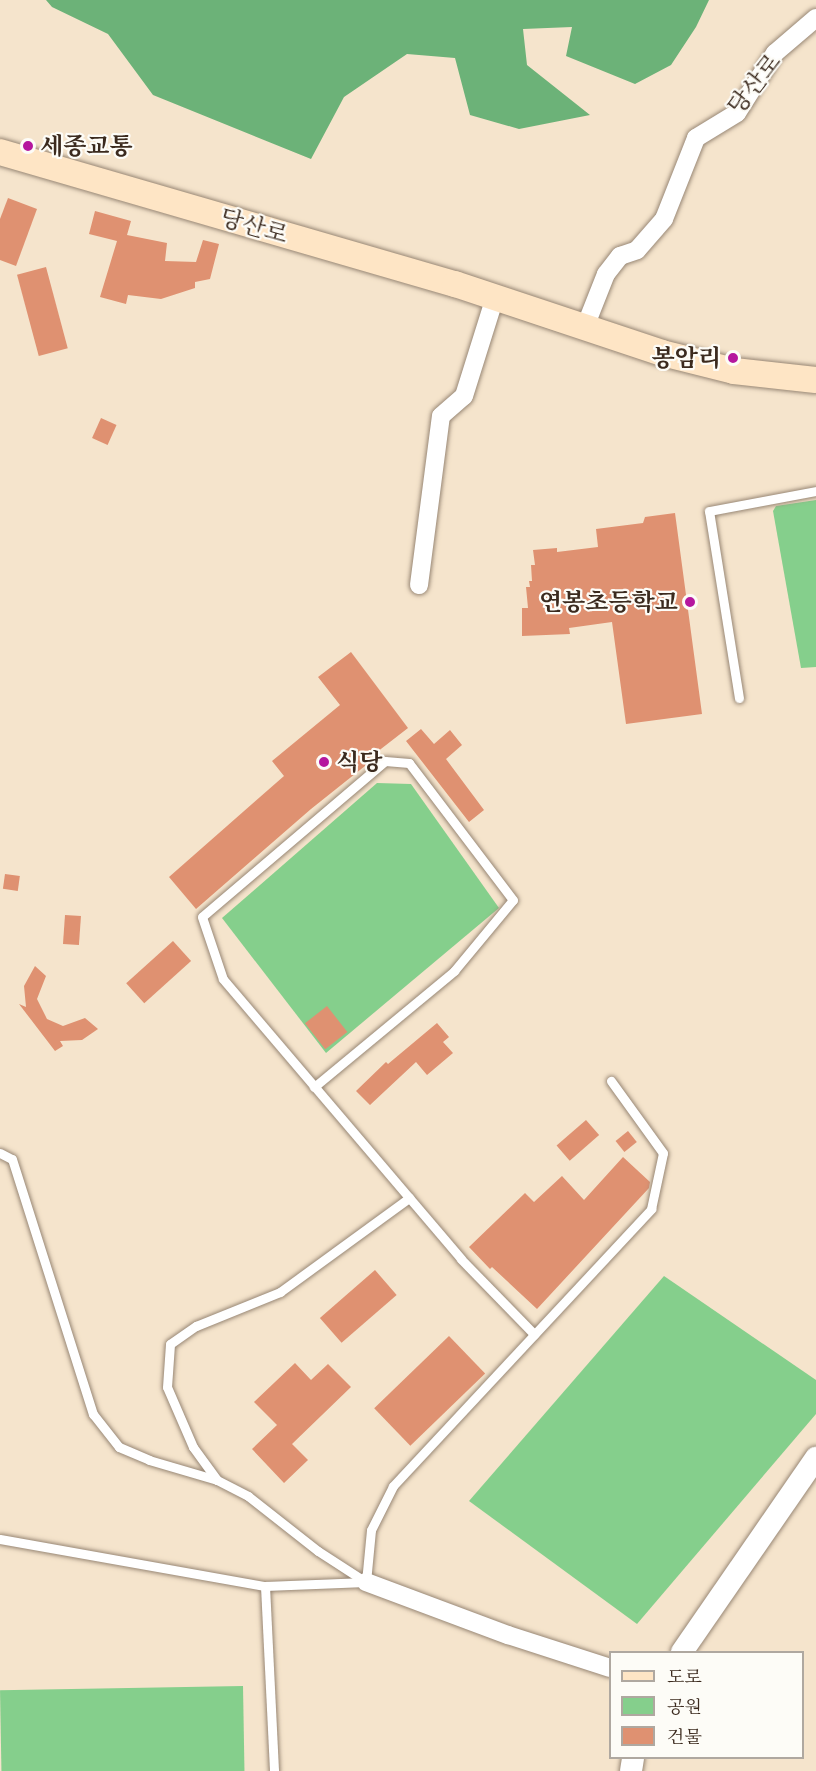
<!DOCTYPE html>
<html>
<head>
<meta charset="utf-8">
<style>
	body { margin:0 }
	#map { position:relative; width:816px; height:1771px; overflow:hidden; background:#f5e4cc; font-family:"Gentium Book Plus","Noto Serif KR",serif }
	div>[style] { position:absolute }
	.green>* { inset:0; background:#85cf8c; transform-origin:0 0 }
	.forest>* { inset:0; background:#6cb278 }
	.building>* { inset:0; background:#df9171; transform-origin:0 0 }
	.roads { filter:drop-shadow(0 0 2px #988775) drop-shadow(0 0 2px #988775) }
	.service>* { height:9px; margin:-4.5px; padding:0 4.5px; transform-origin:4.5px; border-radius:4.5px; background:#fff }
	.minor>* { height:18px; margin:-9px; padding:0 9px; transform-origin:9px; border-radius:9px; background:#fff }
	.tertiary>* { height:22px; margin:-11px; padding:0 11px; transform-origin:11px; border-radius:11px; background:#fff }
	.secondary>* { height:26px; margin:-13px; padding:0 13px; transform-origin:13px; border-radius:13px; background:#fee5c5 }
	.dots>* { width:16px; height:16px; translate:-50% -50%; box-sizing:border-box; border:3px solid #fdfcf7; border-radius:50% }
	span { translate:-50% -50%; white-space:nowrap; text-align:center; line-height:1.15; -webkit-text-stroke:4.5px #fdfcf7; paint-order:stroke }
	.street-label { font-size:24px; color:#3b2a1e }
	.poi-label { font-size:24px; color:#3b2a1e; font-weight:700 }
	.left { translate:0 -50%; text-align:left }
	.right { translate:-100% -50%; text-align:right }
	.legend { position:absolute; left:609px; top:1651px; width:195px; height:108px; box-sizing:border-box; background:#fdfcf7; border:2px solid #afa8a0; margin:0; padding:8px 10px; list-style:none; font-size:18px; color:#3b2a1e }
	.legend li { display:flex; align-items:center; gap:12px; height:30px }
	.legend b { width:30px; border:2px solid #afa8a0 }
</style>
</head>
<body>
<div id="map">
	<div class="green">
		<i style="clip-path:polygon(816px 500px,816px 667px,801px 668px,773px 511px,776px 506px)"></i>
		<i style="clip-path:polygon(377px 783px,411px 784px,499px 908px,326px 1053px,222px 918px)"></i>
		<i style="clip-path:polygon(664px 1276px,816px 1380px,816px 1414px,637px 1624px,469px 1501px)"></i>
		<i style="left:243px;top:1686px;width:85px;height:243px;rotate:89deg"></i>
	</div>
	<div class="forest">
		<i style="clip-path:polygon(46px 0,709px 0,696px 27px,671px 65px,635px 84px,566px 56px,572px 27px,523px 29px,527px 65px,590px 115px,519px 129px,470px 115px,455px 58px,407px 54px,344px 97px,311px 159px,153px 95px,108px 34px,52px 7px)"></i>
	</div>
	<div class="building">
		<i style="clip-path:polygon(8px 198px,37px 209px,16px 266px,0 260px,0 219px)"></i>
		<i style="clip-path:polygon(95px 211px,131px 221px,127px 235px,167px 243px,165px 261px,196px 262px,203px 240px,219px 244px,210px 279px,195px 282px,195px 288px,161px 299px,128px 295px,126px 304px,100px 297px,117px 241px,89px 234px)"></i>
		<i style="left:46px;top:267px;width:84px;height:30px;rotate:75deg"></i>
		<i style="left:101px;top:418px;width:17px;height:22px;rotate:24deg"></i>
		<i style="clip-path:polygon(675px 513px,702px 714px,626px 724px,612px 622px,569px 628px,570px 634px,522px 636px,522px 608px,528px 608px,526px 587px,530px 587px,529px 581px,532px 581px,531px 565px,535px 565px,533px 550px,557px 548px,557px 552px,598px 547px,596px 529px,643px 523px,645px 517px)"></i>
		<i style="clip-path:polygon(351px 652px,408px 728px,368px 759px,370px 762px,311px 809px,196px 909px,169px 877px,284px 776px,272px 761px,340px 705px,318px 677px)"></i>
		<i style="clip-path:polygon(421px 729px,434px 744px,450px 730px,462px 745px,446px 759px,484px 810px,469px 822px,406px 741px)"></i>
		<i style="left:5px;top:874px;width:15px;height:15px;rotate:8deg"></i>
		<i style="left:65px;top:915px;width:16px;height:29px;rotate:4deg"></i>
		<i style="left:173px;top:941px;width:27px;height:63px;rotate:48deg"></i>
		<i style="clip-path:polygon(35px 966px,46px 976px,37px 999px,47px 1019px,63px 1026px,85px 1018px,98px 1029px,82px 1040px,60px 1041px,63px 1046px,55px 1051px,19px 1004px,26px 1007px,24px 986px)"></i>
		<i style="left:327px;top:1006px;width:33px;height:28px;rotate:52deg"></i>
		<i style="clip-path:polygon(437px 1023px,449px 1037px,443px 1042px,453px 1053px,427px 1075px,416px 1062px,370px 1105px,356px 1091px,386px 1062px,388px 1064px)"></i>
		<i style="left:586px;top:1120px;width:20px;height:39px;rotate:49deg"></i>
		<i style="left:628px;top:1131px;width:14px;height:16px;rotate:51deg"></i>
		<i style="clip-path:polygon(623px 1157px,650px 1182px,649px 1188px,537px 1309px,492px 1267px,490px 1269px,469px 1247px,525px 1193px,534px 1202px,562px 1176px,584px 1200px)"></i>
		<i style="left:375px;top:1270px;width:33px;height:73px;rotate:49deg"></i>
		<i style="left:449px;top:1336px;width:52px;height:104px;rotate:46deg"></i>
		<i style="clip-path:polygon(295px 1363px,311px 1380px,328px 1364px,351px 1387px,292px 1444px,308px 1460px,284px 1483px,252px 1449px,277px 1425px,254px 1402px)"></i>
	</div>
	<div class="roads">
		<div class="service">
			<i style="left:739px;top:698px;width:189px;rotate:-99.1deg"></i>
			<i style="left:709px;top:511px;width:109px;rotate:-10.6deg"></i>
			<i style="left:314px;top:1087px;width:182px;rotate:-39.6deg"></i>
			<i style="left:454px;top:971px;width:92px;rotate:-50.3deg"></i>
			<i style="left:513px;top:900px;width:172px;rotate:-127.2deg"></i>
			<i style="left:409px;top:763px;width:24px;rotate:-175deg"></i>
			<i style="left:385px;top:761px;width:240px;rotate:139.6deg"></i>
			<i style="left:202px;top:917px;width:65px;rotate:71.3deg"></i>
			<i style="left:223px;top:979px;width:367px;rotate:49.6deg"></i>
			<i style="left:461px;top:1259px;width:105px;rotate:45.8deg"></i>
			<i style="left:0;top:1153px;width:13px;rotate:27deg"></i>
			<i style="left:12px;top:1159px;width:268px;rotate:72.4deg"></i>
			<i style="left:93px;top:1414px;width:42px;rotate:51.8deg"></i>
			<i style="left:119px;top:1447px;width:33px;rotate:23deg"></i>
			<i style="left:149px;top:1460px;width:71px;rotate:16.4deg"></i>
			<i style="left:217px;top:1480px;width:35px;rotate:27deg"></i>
			<i style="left:248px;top:1496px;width:89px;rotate:38.2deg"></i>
			<i style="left:318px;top:1551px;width:57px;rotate:32.9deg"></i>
			<i style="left:217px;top:1480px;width:41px;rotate:-126deg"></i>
			<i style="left:193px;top:1447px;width:65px;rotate:-113.4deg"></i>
			<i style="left:167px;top:1387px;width:43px;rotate:-86deg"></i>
			<i style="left:170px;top:1344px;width:32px;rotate:-35deg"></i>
			<i style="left:196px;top:1326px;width:91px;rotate:-22deg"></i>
			<i style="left:280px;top:1292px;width:160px;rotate:-36.1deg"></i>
			<i style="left:0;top:1539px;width:269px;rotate:10.1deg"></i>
			<i style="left:265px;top:1586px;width:101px;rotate:-2.3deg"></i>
			<i style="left:366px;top:1582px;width:52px;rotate:-84.5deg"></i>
			<i style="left:371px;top:1530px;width:49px;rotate:-63.4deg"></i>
			<i style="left:393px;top:1486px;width:379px;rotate:-47deg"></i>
			<i style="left:651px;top:1209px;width:57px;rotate:-77.9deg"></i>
			<i style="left:663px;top:1153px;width:89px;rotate:-125.8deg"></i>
			<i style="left:265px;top:1586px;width:185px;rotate:87.2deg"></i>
		</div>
		<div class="minor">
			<i style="left:585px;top:327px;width:57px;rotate:-68.4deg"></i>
			<i style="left:606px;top:274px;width:23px;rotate:-52deg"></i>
			<i style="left:620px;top:256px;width:18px;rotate:-19deg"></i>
			<i style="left:637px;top:250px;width:41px;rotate:-48.9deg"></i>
			<i style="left:664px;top:219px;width:87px;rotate:-68.4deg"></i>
			<i style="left:696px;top:138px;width:48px;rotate:-31.4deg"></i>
			<i style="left:737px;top:113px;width:71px;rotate:-57.7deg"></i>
			<i style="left:775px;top:53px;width:54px;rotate:-40.5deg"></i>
			<i style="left:419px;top:585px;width:170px;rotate:-82.6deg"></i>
			<i style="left:441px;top:416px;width:30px;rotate:-41deg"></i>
			<i style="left:464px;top:396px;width:104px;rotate:-72.6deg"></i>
			<i style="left:366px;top:1582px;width:152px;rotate:20.5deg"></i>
			<i style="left:508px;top:1635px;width:107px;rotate:17.9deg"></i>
		</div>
		<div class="tertiary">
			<i style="left:682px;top:1652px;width:236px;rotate:-55.4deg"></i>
			<i style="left:631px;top:1771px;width:13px;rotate:-81deg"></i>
		</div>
		<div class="secondary">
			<i style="left:0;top:152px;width:474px;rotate:16.2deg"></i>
			<i style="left:455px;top:284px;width:218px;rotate:18.4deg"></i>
			<i style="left:662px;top:353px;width:74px;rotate:14deg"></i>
			<i style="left:734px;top:371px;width:82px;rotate:6.3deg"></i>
		</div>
	</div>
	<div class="dots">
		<i style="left:28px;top:146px;background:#b5179e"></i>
		<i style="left:733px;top:358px;background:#b5179e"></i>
		<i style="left:690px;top:602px;background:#b5179e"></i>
		<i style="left:324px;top:762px;background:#b5179e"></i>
	</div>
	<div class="street-label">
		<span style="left:754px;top:84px;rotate:-52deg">당산로</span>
		<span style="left:254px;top:226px;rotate:16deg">당산로</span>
	</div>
	<div class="poi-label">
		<span class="left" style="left:40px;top:146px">세종교통</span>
		<span class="right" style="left:721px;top:358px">봉암리</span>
		<span class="right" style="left:678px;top:602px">연봉초등학교</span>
		<span class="left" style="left:336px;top:762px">식당</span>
	</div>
	<ul class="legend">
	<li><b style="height:8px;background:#fee5c5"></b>도로</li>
	<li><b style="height:16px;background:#85cf8c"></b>공원</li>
	<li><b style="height:16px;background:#df9171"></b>건물</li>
	</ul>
</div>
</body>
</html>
